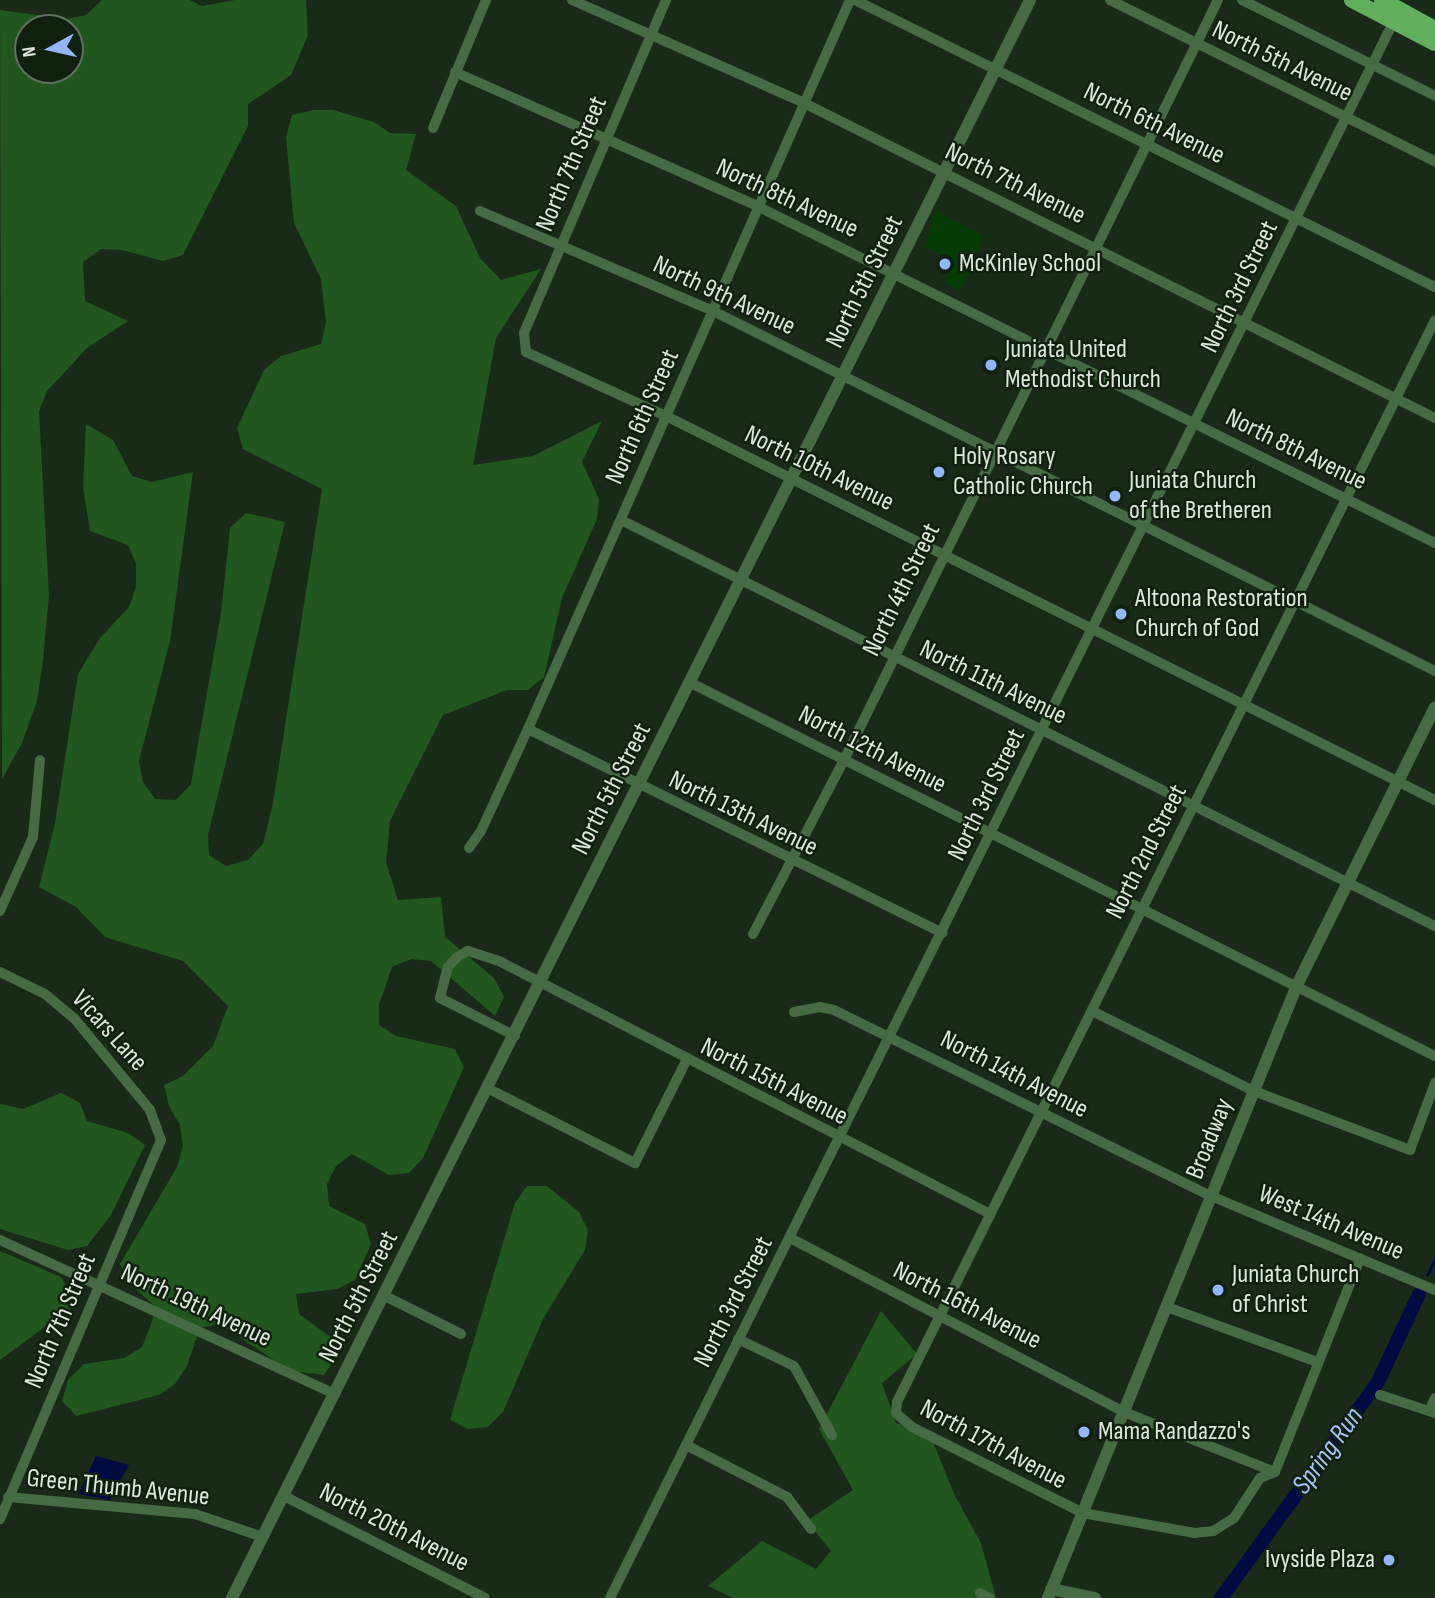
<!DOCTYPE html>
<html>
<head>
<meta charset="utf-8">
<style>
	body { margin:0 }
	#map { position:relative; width:1435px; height:1598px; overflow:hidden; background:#1a2a18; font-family:"Sofia Sans Condensed",sans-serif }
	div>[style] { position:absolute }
	.green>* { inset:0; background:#053b04 }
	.forest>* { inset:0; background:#21561e }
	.water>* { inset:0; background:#000b41 }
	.stream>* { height:2.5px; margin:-1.25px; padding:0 1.25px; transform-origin:1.25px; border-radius:1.25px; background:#000b41 }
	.river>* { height:14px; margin:-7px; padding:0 7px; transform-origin:7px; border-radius:7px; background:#000b41 }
	.minor>* { height:10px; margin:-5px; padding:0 5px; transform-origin:5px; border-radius:5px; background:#466a43 }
	.tertiary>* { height:12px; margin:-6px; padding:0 6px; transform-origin:6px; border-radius:6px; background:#466a43 }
	.primary>* { height:16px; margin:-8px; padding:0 8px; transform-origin:8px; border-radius:8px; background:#61ae5c }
	.dots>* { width:19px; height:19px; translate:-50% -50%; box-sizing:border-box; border:4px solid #10200f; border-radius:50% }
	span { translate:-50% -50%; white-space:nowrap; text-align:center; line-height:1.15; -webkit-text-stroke:5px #10200f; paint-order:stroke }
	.street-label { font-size:26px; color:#dde7dc }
	.poi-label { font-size:26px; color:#dde7dc }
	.left { translate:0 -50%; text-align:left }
	.right { translate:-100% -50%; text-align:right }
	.water-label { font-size:28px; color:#a6c2f6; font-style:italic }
	.north { position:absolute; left:14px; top:14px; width:70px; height:70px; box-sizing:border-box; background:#10200f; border:2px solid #627061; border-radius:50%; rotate:262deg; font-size:19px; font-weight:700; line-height:28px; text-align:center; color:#dde7dc }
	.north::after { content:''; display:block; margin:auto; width:24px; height:32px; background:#92b7fd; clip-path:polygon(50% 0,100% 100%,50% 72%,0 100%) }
</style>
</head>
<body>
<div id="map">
	<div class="green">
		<i style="clip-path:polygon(936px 211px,984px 236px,960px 291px,946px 283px,953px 262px,925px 247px)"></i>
	</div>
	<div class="forest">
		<i style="clip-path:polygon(evenodd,102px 0,190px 0,202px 6px,235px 0,306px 0,308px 35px,291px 75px,248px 104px,248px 126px,183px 255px,163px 261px,122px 250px,101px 249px,83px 262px,85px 301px,128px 321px,87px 348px,47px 391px,39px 411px,49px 595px,43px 660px,37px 701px,22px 743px,2px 779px,0 10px,66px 19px,86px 15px,102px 0,28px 28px,70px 28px,70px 70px,28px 70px,28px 28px)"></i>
		<i style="clip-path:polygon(313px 110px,333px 110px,374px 122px,390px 133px,416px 134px,406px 170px,456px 206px,480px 258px,501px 280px,541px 269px,496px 338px,473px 465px,533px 456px,602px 421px,582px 462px,599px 499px,597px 519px,562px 598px,544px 677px,528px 690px,507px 690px,443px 715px,390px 821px,386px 862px,398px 900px,441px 897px,445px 937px,494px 978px,504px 997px,495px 1016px,431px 961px,411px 959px,392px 967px,379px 1005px,379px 1025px,396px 1036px,455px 1049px,464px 1067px,423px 1158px,409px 1173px,389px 1175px,352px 1154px,336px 1166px,327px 1184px,329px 1206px,365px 1224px,371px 1244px,355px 1280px,337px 1289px,296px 1294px,299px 1314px,332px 1338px,335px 1359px,324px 1375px,290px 1371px,220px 1324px,200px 1328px,187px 1366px,175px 1384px,159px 1395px,76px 1416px,62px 1401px,68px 1380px,84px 1364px,124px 1358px,142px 1347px,150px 1327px,156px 1307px,130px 1284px,120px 1264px,177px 1167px,183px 1146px,180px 1125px,169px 1106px,164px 1085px,183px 1076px,213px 1046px,228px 1006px,183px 961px,105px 937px,76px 907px,39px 887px,55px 823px,78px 674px,100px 638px,129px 607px,136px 587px,136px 564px,128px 545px,90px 531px,83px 487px,86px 424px,113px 440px,132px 476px,152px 482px,193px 472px,170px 641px,139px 761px,143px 782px,155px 799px,176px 800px,191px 784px,221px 613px,230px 528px,246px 513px,285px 522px,208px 835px,209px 855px,226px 866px,248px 860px,263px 844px,273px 803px,322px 489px,243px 449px,237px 428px,264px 370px,281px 356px,321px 344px,326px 322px,321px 279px,294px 223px,286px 137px,292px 115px)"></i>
		<i style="clip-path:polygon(61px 1093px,80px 1103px,87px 1121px,128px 1133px,145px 1145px,111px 1215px,87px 1246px,68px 1250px,0 1229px,0 1104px,23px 1109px)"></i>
		<i style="clip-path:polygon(527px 1186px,547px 1186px,579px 1212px,588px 1230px,585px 1250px,543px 1319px,503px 1412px,488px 1427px,468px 1429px,450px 1420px,515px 1203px)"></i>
		<i style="clip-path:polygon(0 1251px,61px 1277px,71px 1296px,70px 1315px,50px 1323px,0 1360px)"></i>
		<i style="clip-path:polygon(881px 1311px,917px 1354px,882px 1383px,896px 1423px,929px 1432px,954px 1494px,981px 1543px,996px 1598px,733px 1598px,708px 1586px,762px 1541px,816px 1569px,831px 1551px,807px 1521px,853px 1490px,819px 1429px)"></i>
	</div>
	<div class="water">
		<i style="clip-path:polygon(96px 1456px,129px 1465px,110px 1500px,78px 1494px)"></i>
	</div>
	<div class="stream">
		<i style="left:1427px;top:1275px;width:18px;rotate:-63deg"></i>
	</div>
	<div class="river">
		<i style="left:1221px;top:1598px;width:267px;rotate:-54deg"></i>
		<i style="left:1378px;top:1382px;width:97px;rotate:-65deg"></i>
	</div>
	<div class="minor">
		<i style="left:572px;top:0;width:254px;rotate:23.9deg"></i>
		<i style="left:804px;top:103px;width:705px;rotate:26.53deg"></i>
		<i style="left:666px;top:0;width:362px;rotate:113.1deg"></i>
		<i style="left:524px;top:333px;width:19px;rotate:84deg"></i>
		<i style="left:526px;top:352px;width:154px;rotate:24.6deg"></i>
		<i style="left:666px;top:416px;width:860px;rotate:26.54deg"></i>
		<i style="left:855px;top:0;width:647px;rotate:26.33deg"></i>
		<i style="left:1110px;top:0;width:363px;rotate:26.4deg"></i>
		<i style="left:1242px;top:0;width:216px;rotate:26.4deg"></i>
		<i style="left:455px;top:72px;width:333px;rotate:23.9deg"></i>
		<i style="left:759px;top:207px;width:755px;rotate:26.43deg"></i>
		<i style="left:433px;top:128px;width:139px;rotate:-67.5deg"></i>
		<i style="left:480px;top:211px;width:254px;rotate:23.2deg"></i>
		<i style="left:713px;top:311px;width:807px;rotate:26.5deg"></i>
		<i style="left:621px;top:520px;width:910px;rotate:26.51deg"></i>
		<i style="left:691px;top:683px;width:832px;rotate:26.63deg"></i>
		<i style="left:528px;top:729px;width:462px;rotate:26.2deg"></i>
		<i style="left:469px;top:848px;width:21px;rotate:-55deg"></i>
		<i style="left:481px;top:831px;width:112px;rotate:-65.3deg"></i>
		<i style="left:528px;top:729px;width:797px;rotate:-66.17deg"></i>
		<i style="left:0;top:911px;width:81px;rotate:-66deg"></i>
		<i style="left:33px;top:837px;width:77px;rotate:-84.8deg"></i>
		<i style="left:753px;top:934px;width:196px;rotate:-62.4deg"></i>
		<i style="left:844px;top:760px;width:847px;rotate:-63.8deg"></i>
		<i style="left:0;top:972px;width:50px;rotate:26.1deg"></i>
		<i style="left:45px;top:994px;width:38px;rotate:40deg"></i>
		<i style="left:74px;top:1018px;width:119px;rotate:50.4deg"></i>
		<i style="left:150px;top:1110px;width:32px;rotate:70deg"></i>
		<i style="left:161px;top:1140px;width:412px;rotate:113deg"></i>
		<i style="left:1092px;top:1011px;width:181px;rotate:26.3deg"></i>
		<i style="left:1254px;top:1091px;width:167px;rotate:20.7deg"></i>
		<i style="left:1410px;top:1150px;width:72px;rotate:-69.5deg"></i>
		<i style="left:794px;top:1012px;width:26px;rotate:-11deg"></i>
		<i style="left:820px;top:1007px;width:14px;rotate:12deg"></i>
		<i style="left:834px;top:1010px;width:420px;rotate:26.3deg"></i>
		<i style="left:1211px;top:1196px;width:243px;rotate:22.8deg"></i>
		<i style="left:515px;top:1036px;width:84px;rotate:-153.1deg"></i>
		<i style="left:440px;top:998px;width:32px;rotate:-76deg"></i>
		<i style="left:448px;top:967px;width:13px;rotate:-48deg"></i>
		<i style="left:457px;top:957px;width:13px;rotate:-29deg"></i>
		<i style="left:468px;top:951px;width:35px;rotate:18deg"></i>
		<i style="left:501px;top:962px;width:550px;rotate:27.26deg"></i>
		<i style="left:489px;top:1089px;width:164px;rotate:26.9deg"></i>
		<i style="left:635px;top:1163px;width:114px;rotate:-63.4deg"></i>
		<i style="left:790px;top:1238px;width:377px;rotate:27.5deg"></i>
		<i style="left:1124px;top:1412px;width:162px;rotate:21.7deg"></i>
		<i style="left:0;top:1240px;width:369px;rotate:24.7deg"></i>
		<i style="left:385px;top:1296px;width:85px;rotate:26.6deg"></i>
		<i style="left:1167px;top:1307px;width:160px;rotate:20.1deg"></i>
		<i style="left:738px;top:1339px;width:62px;rotate:25.7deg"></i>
		<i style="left:794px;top:1366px;width:79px;rotate:61.2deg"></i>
		<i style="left:1380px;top:1395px;width:58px;rotate:18.1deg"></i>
		<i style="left:1429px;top:1411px;width:14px;rotate:-65deg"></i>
		<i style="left:686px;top:1445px;width:114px;rotate:27.2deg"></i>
		<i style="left:787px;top:1497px;width:40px;rotate:53deg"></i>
		<i style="left:1275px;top:1472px;width:16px;rotate:158deg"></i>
		<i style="left:1260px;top:1478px;width:48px;rotate:123deg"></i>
		<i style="left:1234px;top:1518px;width:25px;rotate:148deg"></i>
		<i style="left:1213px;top:1531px;width:18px;rotate:174deg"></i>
		<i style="left:1195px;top:1533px;width:114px;rotate:-169.9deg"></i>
		<i style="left:1083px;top:1513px;width:191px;rotate:-153.3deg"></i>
		<i style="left:912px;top:1427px;width:21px;rotate:-139deg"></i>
		<i style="left:896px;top:1413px;width:11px;rotate:-85deg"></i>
		<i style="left:897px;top:1402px;width:1208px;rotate:-63.56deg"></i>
		<i style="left:1275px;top:1472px;width:230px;rotate:-68.3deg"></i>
		<i style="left:284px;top:1496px;width:225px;rotate:26.9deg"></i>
		<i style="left:8px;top:1497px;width:188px;rotate:5.2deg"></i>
		<i style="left:195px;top:1514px;width:72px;rotate:18.7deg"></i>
		<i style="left:980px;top:1593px;width:11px;rotate:27deg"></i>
		<i style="left:610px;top:1598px;width:1763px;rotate:-63.57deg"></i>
	</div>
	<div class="tertiary">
		<i style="left:1051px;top:1589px;width:45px;rotate:11.6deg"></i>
		<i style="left:232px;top:1598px;width:1786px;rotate:-63.46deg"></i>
		<i style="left:1048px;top:1598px;width:662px;rotate:-67.89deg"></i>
		<i style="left:1297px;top:985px;width:310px;rotate:-63.6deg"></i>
	</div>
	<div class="primary">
		<i style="left:1352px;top:0;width:93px;rotate:27.4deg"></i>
		<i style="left:1382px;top:0;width:60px;rotate:28.7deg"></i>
	</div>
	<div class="dots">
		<i style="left:945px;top:264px;background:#92b7fd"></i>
		<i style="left:991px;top:365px;background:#92b7fd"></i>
		<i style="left:939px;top:472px;background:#92b7fd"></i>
		<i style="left:1115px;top:496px;background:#92b7fd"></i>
		<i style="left:1121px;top:614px;background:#92b7fd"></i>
		<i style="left:1218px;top:1290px;background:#92b7fd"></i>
		<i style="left:1084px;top:1432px;background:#92b7fd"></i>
		<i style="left:1389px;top:1560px;background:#92b7fd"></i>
	</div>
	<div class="street-label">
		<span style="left:1282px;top:62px;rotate:26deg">North 5th Avenue</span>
		<span style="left:1154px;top:124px;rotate:26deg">North 6th Avenue</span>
		<span style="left:572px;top:164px;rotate:-67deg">North 7th Street</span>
		<span style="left:1015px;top:184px;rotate:26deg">North 7th Avenue</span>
		<span style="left:787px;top:199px;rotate:25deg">North 8th Avenue</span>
		<span style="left:865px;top:282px;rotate:-64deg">North 5th Street</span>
		<span style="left:1240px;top:287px;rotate:-64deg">North 3rd Street</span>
		<span style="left:724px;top:296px;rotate:25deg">North 9th Avenue</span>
		<span style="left:643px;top:417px;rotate:-66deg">North 6th Street</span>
		<span style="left:1296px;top:450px;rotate:26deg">North 8th Avenue</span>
		<span style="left:819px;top:469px;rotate:26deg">North 10th Avenue</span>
		<span style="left:902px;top:590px;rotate:-64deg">North 4th Street</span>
		<span style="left:993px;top:683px;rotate:26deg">North 11th Avenue</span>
		<span style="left:872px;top:750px;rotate:27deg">North 12th Avenue</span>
		<span style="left:612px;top:789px;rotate:-63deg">North 5th Street</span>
		<span style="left:987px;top:795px;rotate:-64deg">North 3rd Street</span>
		<span style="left:743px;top:814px;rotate:26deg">North 13th Avenue</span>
		<span style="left:1147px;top:852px;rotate:-63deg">North 2nd Street</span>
		<span style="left:109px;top:1031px;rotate:48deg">Vicars Lane</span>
		<span style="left:1014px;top:1075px;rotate:27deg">North 14th Avenue</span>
		<span style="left:774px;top:1082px;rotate:27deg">North 15th Avenue</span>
		<span style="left:1210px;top:1139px;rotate:-68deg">Broadway</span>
		<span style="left:1331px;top:1223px;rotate:23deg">West 14th Avenue</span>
		<span style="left:359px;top:1297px;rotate:-63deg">North 5th Street</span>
		<span style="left:734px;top:1302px;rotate:-63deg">North 3rd Street</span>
		<span style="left:196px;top:1306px;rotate:25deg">North 19th Avenue</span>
		<span style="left:967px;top:1306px;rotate:27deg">North 16th Avenue</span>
		<span style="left:61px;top:1321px;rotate:-67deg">North 7th Street</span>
		<span style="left:993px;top:1445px;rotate:28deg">North 17th Avenue</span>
		<span style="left:118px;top:1488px;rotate:6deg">Green Thumb Avenue</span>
		<span style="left:394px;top:1528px;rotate:27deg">North 20th Avenue</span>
	</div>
	<div class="poi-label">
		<span class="left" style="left:959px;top:264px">McKinley School</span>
		<span class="left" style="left:1005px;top:365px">Juniata United<br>Methodist Church</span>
		<span class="left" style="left:953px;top:472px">Holy Rosary<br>Catholic Church</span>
		<span class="left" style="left:1129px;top:496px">Juniata Church<br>of the Bretheren</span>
		<span class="left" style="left:1135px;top:614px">Altoona Restoration<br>Church of God</span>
		<span class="left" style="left:1232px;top:1290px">Juniata Church<br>of Christ</span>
		<span class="left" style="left:1098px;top:1432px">Mama Randazzo's</span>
		<span class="right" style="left:1375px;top:1560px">Ivyside Plaza</span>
	</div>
	<div class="water-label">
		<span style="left:1328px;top:1451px;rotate:-54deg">Spring Run</span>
	</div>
	<div class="north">N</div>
</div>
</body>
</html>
